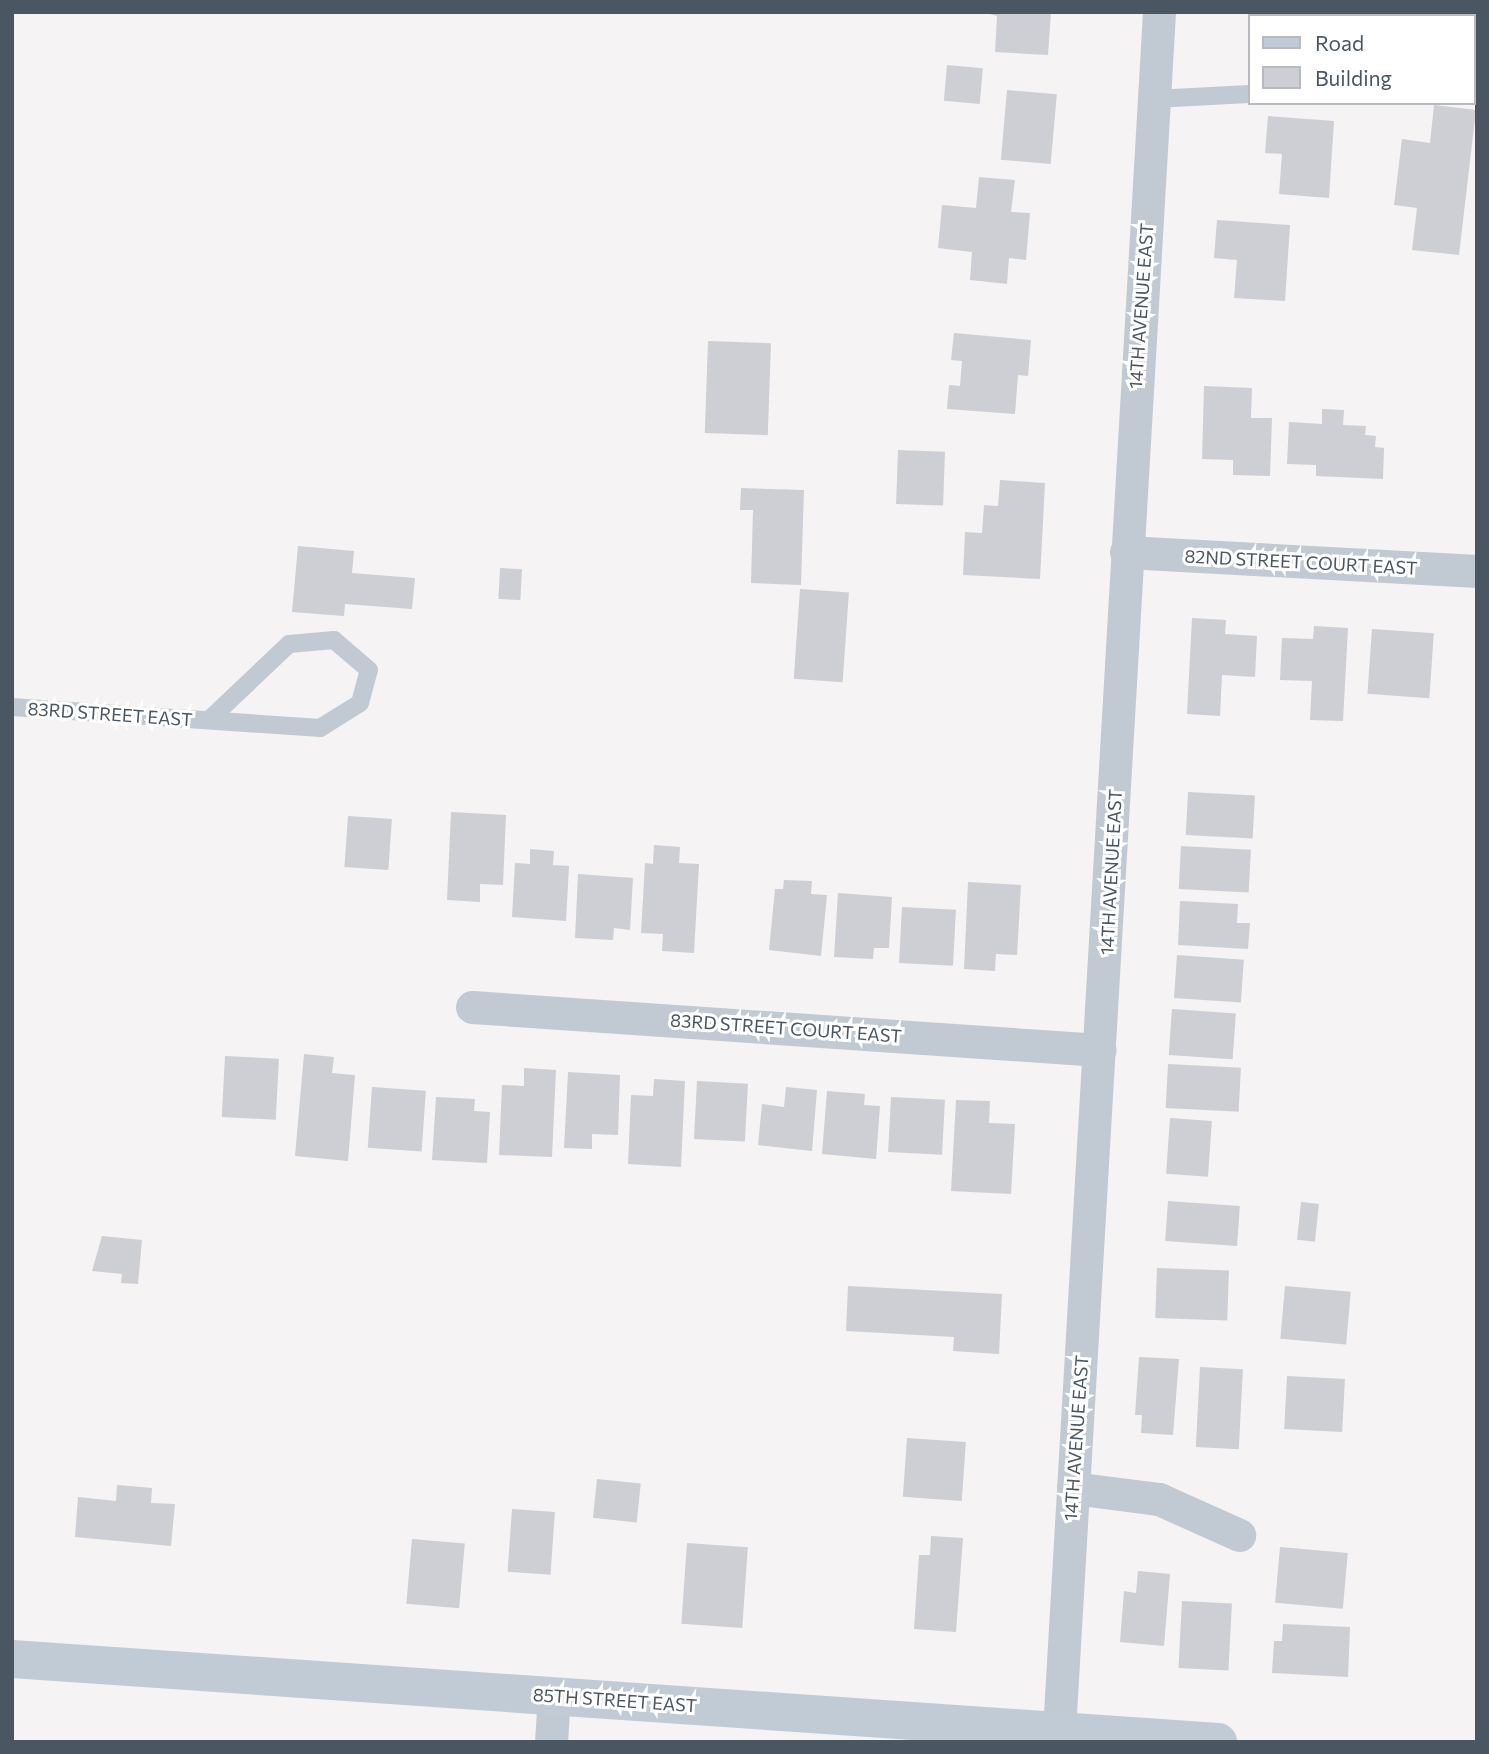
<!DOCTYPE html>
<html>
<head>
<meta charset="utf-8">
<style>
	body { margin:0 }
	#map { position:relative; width:1489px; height:1754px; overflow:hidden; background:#f5f3f3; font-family:Commissioner,sans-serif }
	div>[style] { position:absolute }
	.building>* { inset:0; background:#cdcfd5; transform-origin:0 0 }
	.lane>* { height:18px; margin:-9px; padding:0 9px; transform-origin:9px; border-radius:9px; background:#c1cad2 }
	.street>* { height:33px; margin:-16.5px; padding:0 16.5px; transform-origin:16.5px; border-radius:16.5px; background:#c1cad2 }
	.secondary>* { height:38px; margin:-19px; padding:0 19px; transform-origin:19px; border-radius:19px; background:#c1cbd6 }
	span { translate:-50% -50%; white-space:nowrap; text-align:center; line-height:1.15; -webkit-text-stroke:6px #fff; paint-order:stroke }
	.street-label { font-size:18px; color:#4a5661 }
	.frame { position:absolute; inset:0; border:14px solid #4a5661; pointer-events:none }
	.legend { position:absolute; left:1248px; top:14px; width:228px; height:91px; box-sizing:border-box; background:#fff; border:2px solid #b7bbc0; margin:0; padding:9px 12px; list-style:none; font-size:21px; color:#4a5661 }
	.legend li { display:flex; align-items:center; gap:14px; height:35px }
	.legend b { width:35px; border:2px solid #b7bbc0 }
</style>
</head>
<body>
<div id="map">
	<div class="building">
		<i style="clip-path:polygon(982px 12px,1051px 12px,1048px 55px,995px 52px,997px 16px)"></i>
		<i style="clip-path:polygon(1260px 12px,1342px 12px,1260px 16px)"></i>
		<i style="left:947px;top:65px;width:36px;height:36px;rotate:5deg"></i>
		<i style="left:1007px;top:90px;width:50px;height:70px;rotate:5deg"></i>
		<i style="clip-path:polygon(1434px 105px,1476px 110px,1459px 255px,1412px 250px,1417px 208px,1394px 205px,1402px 139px,1430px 143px)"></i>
		<i style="clip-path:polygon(1268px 116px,1334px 121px,1329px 198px,1279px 194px,1282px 154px,1265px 153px)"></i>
		<i style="clip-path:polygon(979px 177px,1015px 180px,1011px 212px,1030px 213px,1026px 260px,1009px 258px,1007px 284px,970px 280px,972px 252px,938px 248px,942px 205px,976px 208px)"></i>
		<i style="clip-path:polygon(1217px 220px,1290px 225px,1285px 301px,1234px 298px,1237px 260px,1214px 258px)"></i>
		<i style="clip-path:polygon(954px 333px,1031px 340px,1028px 376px,1018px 375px,1015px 414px,947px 409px,949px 385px,960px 386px,962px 361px,951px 360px)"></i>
		<i style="left:708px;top:341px;width:63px;height:92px;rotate:2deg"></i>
		<i style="clip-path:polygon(1204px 386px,1252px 388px,1251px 418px,1272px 418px,1270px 476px,1233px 475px,1233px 460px,1202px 459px)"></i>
		<i style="clip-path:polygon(1322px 409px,1344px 410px,1343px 425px,1366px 426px,1365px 435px,1376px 436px,1375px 447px,1384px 448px,1383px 479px,1316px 476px,1316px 465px,1287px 464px,1289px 422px,1322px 424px)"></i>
		<i style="left:898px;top:450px;width:47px;height:54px;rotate:2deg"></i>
		<i style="clip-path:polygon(1000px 480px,1045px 483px,1040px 579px,963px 575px,965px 532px,982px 533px,984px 505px,998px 506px)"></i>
		<i style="clip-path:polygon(741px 488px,804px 490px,801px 585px,751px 583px,753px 510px,740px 510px)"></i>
		<i style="clip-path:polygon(298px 546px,354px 551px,352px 573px,415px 578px,412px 609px,345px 604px,344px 616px,292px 612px)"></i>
		<i style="left:500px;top:568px;width:22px;height:31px;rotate:3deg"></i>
		<i style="left:800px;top:589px;width:49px;height:90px;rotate:4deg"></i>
		<i style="clip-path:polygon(1192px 618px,1226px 620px,1225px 634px,1257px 636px,1255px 677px,1222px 675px,1220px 716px,1187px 714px)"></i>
		<i style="clip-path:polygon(1314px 626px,1348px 628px,1343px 721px,1310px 720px,1312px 681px,1280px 680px,1282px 638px,1313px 639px)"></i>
		<i style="left:1372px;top:629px;width:62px;height:65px;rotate:4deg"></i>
		<i style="left:1188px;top:792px;width:67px;height:43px;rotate:3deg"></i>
		<i style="clip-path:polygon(451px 812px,506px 815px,503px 885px,480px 884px,480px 902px,447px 900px)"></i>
		<i style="left:348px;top:816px;width:44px;height:51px;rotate:4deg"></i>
		<i style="clip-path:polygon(654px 845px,680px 847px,679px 863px,699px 864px,694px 953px,662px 951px,663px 934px,641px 933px,645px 863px,653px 864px)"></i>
		<i style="left:1181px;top:846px;width:70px;height:43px;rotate:3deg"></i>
		<i style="clip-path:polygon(530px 849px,554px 851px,553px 865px,569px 866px,566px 921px,512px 917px,515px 863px,530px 864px)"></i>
		<i style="clip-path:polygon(578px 874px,633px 878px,630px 930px,614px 928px,613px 940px,575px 938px)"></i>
		<i style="clip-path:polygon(784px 880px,812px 881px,811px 894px,827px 895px,821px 956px,769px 950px,775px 889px,783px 889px)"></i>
		<i style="clip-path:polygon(968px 882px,1021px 885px,1017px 955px,996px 954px,995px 971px,964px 969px)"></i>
		<i style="clip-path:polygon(838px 893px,892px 897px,889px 948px,874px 948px,873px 959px,834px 957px)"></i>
		<i style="clip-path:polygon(1180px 901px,1238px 904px,1237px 923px,1250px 923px,1248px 949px,1178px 945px)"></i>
		<i style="left:902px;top:907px;width:54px;height:56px;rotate:3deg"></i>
		<i style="left:1177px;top:955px;width:67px;height:43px;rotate:4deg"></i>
		<i style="left:1172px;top:1009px;width:64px;height:46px;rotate:4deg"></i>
		<i style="clip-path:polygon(304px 1054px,334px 1057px,332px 1073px,355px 1075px,348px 1161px,295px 1156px)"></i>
		<i style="left:225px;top:1056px;width:54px;height:61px;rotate:3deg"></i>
		<i style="left:1168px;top:1064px;width:73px;height:44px;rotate:3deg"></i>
		<i style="clip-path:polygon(524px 1068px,556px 1070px,552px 1157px,499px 1155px,502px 1085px,524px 1086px)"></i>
		<i style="clip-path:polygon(568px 1072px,620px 1075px,618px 1135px,592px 1134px,592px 1149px,564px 1148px)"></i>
		<i style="clip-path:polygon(654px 1079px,685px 1081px,681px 1167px,628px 1164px,631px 1095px,653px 1096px)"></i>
		<i style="left:697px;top:1081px;width:51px;height:58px;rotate:3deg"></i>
		<i style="left:372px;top:1087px;width:54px;height:61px;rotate:4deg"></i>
		<i style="clip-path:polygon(786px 1087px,817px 1090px,812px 1151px,758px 1145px,762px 1104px,784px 1107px)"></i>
		<i style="clip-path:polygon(827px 1091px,865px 1094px,864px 1105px,880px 1106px,876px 1159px,822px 1154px)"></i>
		<i style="clip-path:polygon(436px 1097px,475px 1099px,474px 1111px,490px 1112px,487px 1163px,432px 1160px)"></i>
		<i style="left:891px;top:1097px;width:54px;height:55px;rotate:3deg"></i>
		<i style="clip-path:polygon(956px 1100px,990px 1101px,989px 1123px,1015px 1124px,1011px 1194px,951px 1191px)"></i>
		<i style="left:1170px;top:1118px;width:42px;height:56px;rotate:4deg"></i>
		<i style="left:1168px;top:1201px;width:72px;height:40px;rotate:4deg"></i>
		<i style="left:1301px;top:1202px;width:18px;height:38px;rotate:6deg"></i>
		<i style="clip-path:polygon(102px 1236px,142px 1240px,138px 1284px,121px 1283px,122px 1274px,92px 1271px)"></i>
		<i style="left:1157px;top:1268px;width:72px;height:50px;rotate:2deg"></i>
		<i style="clip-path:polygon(848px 1286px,1002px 1294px,999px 1354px,953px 1351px,954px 1337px,846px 1331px)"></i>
		<i style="left:1285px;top:1286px;width:66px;height:53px;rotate:5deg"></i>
		<i style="clip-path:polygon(1139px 1357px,1179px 1359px,1173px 1435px,1141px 1433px,1142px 1415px,1135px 1415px)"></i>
		<i style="left:1200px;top:1367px;width:43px;height:80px;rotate:3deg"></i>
		<i style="left:1287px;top:1376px;width:58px;height:53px;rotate:3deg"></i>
		<i style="left:907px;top:1438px;width:59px;height:59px;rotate:4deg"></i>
		<i style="left:597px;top:1479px;width:44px;height:39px;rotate:6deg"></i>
		<i style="clip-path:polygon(117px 1485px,152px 1488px,151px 1503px,175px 1504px,171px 1546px,75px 1537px,78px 1497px,116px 1501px)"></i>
		<i style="left:512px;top:1509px;width:43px;height:63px;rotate:4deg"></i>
		<i style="clip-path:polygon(931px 1536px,963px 1538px,956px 1632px,914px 1629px,919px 1555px,930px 1555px)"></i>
		<i style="left:412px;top:1539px;width:53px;height:65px;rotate:5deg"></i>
		<i style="left:687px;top:1543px;width:61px;height:81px;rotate:4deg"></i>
		<i style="left:1280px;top:1547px;width:68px;height:56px;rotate:5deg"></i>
		<i style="clip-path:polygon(1138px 1571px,1170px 1574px,1164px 1646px,1120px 1642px,1124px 1591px,1136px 1593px)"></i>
		<i style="left:1182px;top:1601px;width:50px;height:67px;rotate:3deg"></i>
		<i style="clip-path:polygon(1283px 1624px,1350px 1627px,1348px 1677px,1272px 1673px,1274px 1641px,1282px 1641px)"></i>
	</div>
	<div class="lane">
		<i style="left:1154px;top:99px;width:95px;rotate:-3deg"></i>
		<i style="left:12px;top:707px;width:309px;rotate:3.9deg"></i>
		<i style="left:320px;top:728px;width:47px;rotate:-32deg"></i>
		<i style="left:360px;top:703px;width:34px;rotate:-75deg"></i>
		<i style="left:369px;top:670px;width:46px;rotate:-139.4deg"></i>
		<i style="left:334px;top:640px;width:45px;rotate:174.9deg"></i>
		<i style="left:289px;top:644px;width:110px;rotate:136.5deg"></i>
	</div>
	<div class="street">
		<i style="left:1126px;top:552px;width:352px;rotate:3.1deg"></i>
		<i style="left:472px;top:1007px;width:629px;rotate:3.92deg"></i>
		<i style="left:1073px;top:1488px;width:87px;rotate:7.3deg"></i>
		<i style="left:1159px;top:1499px;width:88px;rotate:24.2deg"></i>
		<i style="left:1059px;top:1731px;width:1722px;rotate:-86.67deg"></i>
		<i style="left:551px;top:1742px;width:47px;rotate:-86.3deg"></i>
	</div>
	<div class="secondary">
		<i style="left:12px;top:1659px;width:1209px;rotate:3.94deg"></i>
	</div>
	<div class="street-label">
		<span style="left:1141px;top:306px;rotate:-86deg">14TH AVENUE EAST</span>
		<span style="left:1301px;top:562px;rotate:3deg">82ND STREET COURT EAST</span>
		<span style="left:110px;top:714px;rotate:4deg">83RD STREET EAST</span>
		<span style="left:1111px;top:872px;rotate:-87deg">14TH AVENUE EAST</span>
		<span style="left:786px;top:1028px;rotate:4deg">83RD STREET COURT EAST</span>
		<span style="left:1076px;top:1438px;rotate:-86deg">14TH AVENUE EAST</span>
		<span style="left:615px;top:1700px;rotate:4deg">85TH STREET EAST</span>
	</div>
	<div class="frame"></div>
	<ul class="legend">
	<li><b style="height:9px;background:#c1cbd6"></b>Road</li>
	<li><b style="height:19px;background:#cdcfd5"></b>Building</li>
	</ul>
</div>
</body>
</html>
